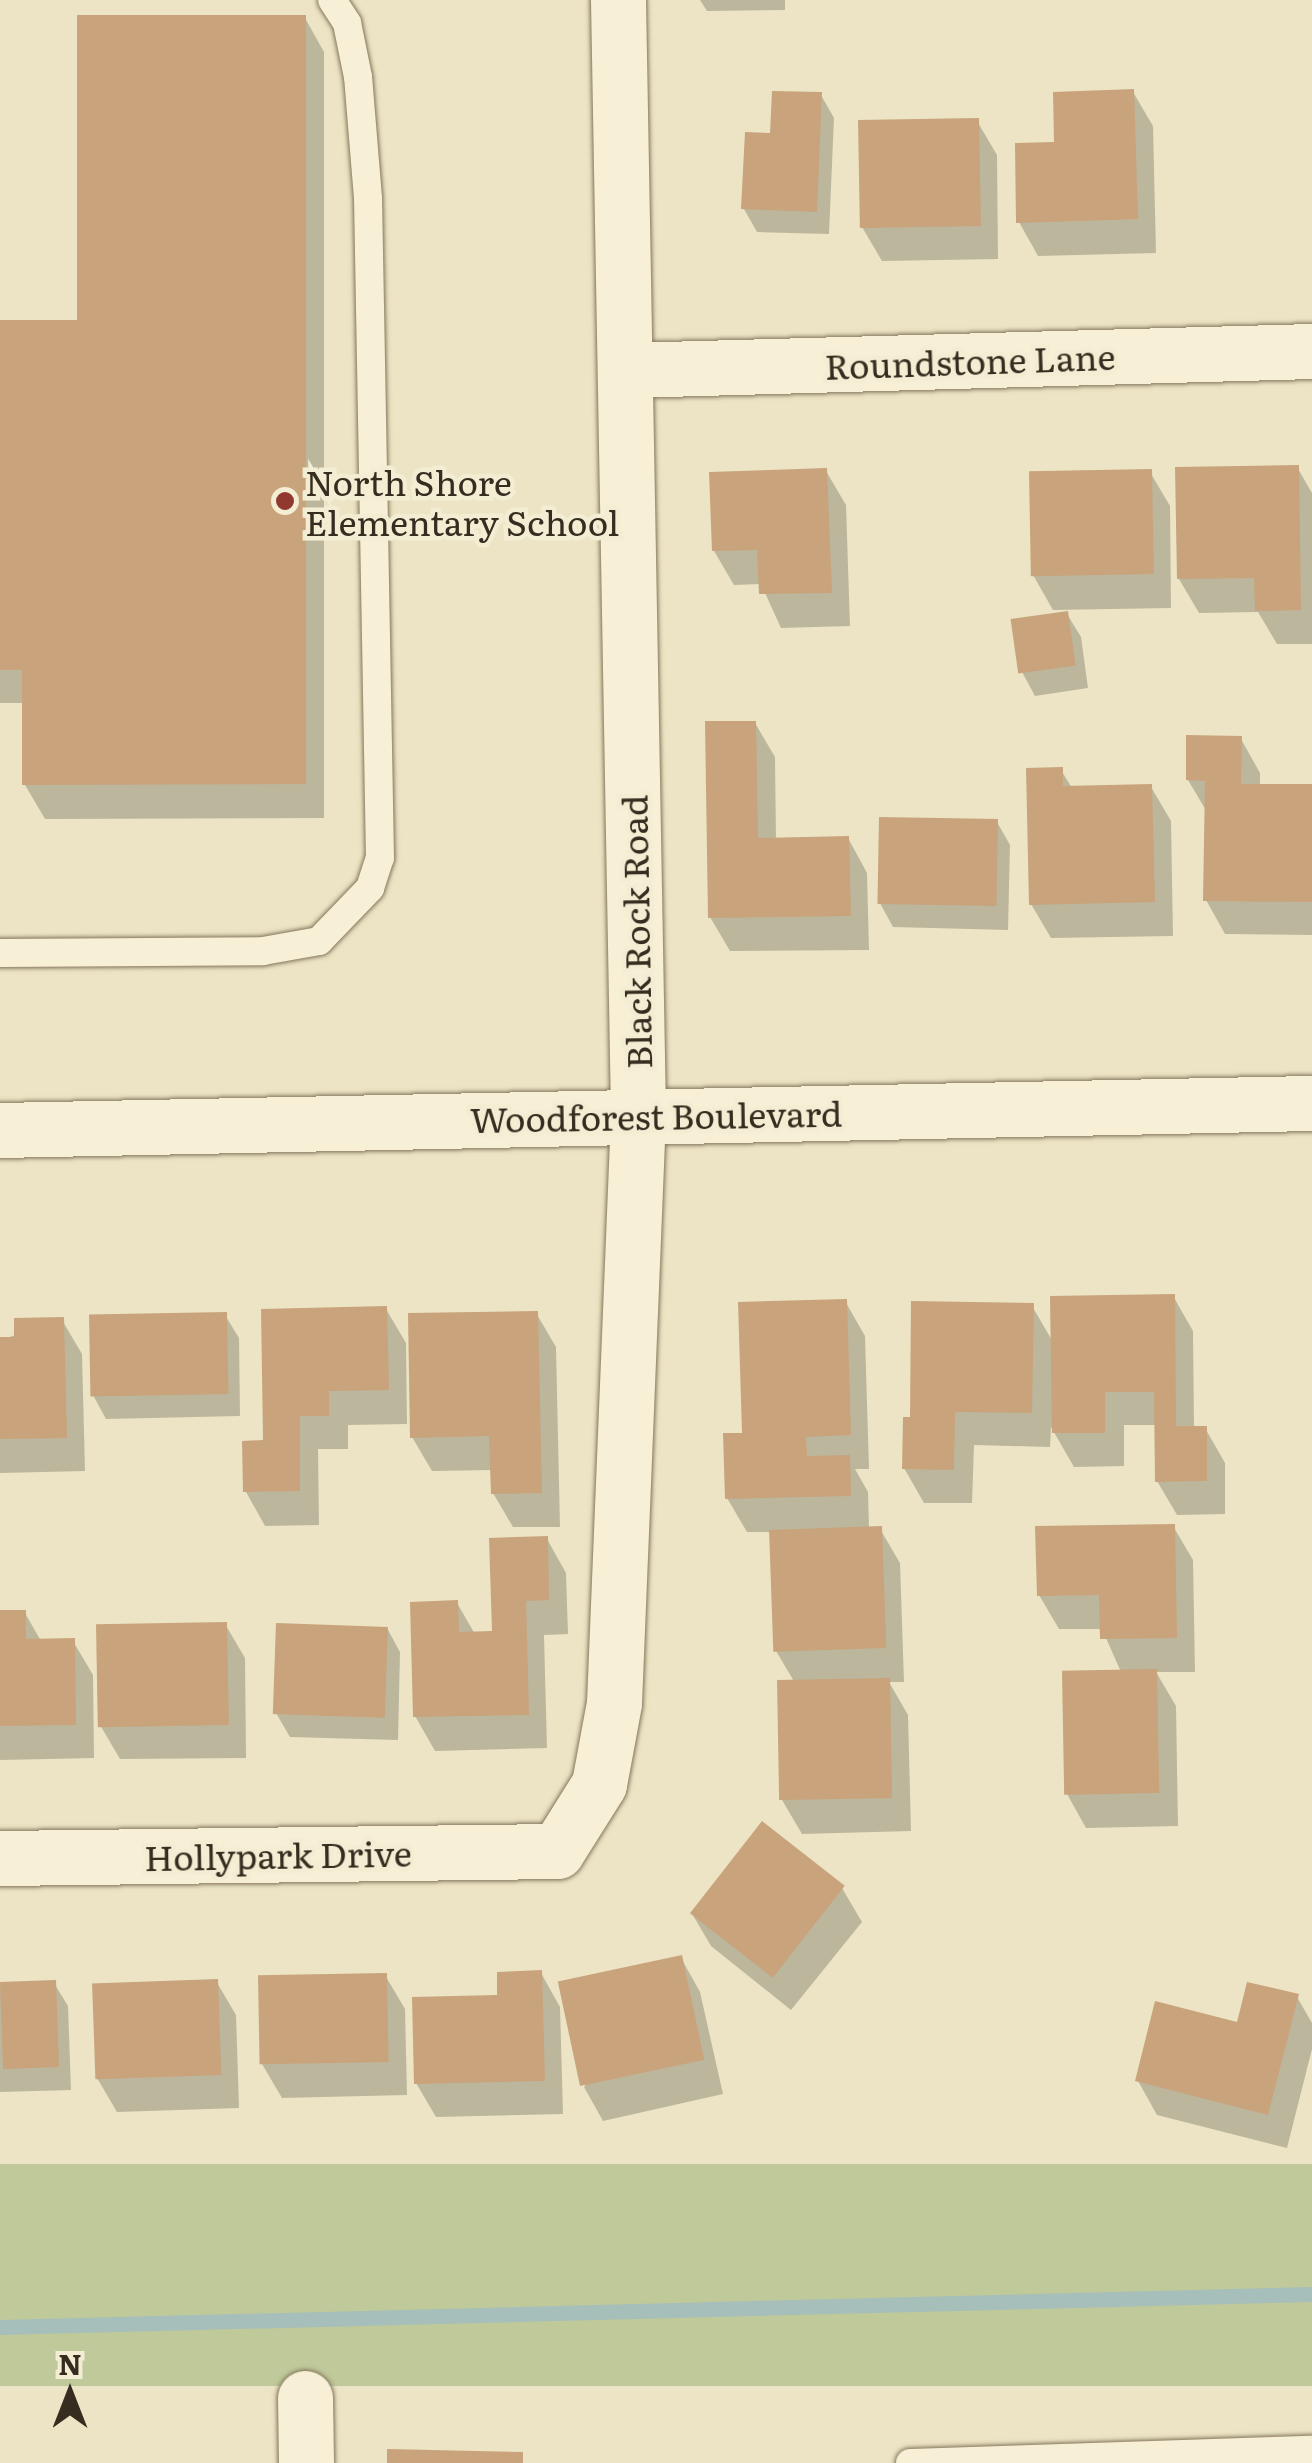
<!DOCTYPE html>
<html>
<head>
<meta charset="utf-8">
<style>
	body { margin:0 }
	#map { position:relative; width:1312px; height:2463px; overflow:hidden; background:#ece4c4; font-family:Literata,serif }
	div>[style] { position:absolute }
	.green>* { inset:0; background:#bfc999; transform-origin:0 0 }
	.shadow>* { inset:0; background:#0003 }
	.stream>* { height:15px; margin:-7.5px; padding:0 7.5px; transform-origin:7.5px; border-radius:7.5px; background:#a6bfba }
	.building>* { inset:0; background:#c8a37c; transform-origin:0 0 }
	.roads { filter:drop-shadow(0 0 2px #85765c) drop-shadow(0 0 2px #85765c) }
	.service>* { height:28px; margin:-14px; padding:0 14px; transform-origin:14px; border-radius:14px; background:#f7f0d7 }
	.minor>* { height:55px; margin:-27.5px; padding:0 27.5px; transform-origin:27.5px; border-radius:27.5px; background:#f7f0d7 }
	.tertiary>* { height:55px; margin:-27.5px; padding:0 27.5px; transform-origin:27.5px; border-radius:27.5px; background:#f7f0d7 }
	.secondary>* { height:55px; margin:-27.5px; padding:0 27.5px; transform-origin:27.5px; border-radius:27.5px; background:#f7f0d7 }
	.dots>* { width:28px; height:28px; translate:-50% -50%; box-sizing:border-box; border:5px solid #f3edd3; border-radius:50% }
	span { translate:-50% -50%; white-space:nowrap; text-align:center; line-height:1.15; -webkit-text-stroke:9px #f3edd3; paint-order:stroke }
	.street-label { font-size:35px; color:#362c1f }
	.poi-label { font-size:35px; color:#362c1f }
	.left { translate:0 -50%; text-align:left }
	.north { position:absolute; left:20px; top:2343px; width:100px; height:100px; -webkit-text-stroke:8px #f3edd3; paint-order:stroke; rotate:0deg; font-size:28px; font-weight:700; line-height:40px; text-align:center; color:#362c1f }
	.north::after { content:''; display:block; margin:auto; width:35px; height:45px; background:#362c1f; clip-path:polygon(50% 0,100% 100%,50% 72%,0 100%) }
</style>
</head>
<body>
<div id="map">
	<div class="green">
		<i style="left:1312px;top:2164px;width:222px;height:1312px;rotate:90deg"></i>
	</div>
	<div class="shadow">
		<i style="clip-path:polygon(700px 0,785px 0,785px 10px,707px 11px)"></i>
		<i style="clip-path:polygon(305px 18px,324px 52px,324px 818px,45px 819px,25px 785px,25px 703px,0 703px,0 322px,80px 322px)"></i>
		<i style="clip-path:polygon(1133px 92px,1153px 126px,1156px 253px,1038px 256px,1019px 222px,1056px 145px)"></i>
		<i style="clip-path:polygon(821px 95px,834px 118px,829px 234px,757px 232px,744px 209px,773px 136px)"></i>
		<i style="clip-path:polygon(977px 121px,997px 155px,998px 259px,882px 261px,862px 227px)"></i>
		<i style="clip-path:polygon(1297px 467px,1312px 493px,1312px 644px,1277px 644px,1258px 612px,1199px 613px,1179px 579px)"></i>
		<i style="clip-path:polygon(826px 471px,846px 505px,850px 626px,781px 628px,761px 584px,734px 585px,714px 551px)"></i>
		<i style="clip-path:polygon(1150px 472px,1170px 506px,1171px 608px,1053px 610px,1033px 575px)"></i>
		<i style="clip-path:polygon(1067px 614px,1081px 637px,1088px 688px,1035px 696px,1022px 672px)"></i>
		<i style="clip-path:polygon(755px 723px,775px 757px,776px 840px,848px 838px,867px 873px,869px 950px,730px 951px,710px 917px)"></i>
		<i style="clip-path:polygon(1241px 739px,1260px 773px,1260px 786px,1312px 787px,1312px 935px,1225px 934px,1206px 900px,1207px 812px,1188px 780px)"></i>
		<i style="clip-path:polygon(1061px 770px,1072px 788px,1151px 787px,1171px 821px,1173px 936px,1051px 938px,1031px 904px)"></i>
		<i style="clip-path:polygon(997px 822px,1010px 845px,1008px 930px,893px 927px,880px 903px)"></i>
		<i style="clip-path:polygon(1173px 1296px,1193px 1331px,1194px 1428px,1205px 1428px,1225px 1463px,1225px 1514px,1177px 1515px,1157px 1481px,1157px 1425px,1124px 1425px,1124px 1466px,1074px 1467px,1051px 1427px,1050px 1447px,974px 1445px,972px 1503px,924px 1503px,904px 1468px,912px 1419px,1032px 1306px,1053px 1342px)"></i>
		<i style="clip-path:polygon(845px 1301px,865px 1336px,869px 1469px,855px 1469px,868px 1492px,869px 1529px,880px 1529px,900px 1563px,904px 1682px,889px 1682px,908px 1715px,911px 1831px,802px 1834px,782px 1800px,795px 1683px,776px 1651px,772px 1532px,747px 1532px,727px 1498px,744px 1435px)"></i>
		<i style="clip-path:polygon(386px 1309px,406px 1343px,407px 1424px,348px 1425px,348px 1449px,318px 1449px,319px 1525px,265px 1526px,246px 1492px,265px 1442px)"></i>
		<i style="clip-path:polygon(536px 1313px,556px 1347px,560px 1527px,513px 1527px,493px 1493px,493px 1470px,432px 1471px,412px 1437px)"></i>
		<i style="clip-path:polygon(225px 1315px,239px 1338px,240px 1416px,106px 1419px,93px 1395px)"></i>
		<i style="clip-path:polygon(62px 1320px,82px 1354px,85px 1471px,0 1473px,0 1340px)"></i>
		<i style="clip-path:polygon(1173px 1526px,1193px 1560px,1195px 1672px,1156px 1672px,1176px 1706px,1178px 1826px,1086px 1828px,1067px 1794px,1121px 1672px,1102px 1629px,1059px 1629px,1039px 1595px)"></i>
		<i style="clip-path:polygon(547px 1539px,566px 1573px,568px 1634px,544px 1635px,547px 1748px,435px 1751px,415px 1716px,457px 1603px,475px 1634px,495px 1633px)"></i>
		<i style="clip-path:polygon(0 1613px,25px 1613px,41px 1641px,73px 1641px,93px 1675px,94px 1758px,0 1760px)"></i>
		<i style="clip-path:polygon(225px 1624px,245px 1658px,246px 1758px,120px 1759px,100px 1725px)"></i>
		<i style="clip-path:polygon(387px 1628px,400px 1652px,398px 1740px,290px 1737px,276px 1713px)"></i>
		<i style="clip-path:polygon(842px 1888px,862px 1922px,791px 2010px,711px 1946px,691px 1912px)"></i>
		<i style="clip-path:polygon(681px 1958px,700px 1992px,723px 2094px,603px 2121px,584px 2087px)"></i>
		<i style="clip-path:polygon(541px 1973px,560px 2007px,563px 2114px,436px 2117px,416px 2083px,500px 1998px)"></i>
		<i style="clip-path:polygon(385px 1975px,405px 2009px,407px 2095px,282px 2098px,262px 2064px)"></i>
		<i style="clip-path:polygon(216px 1981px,236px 2015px,239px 2108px,117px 2112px,97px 2078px)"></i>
		<i style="clip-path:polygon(54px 1983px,68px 2006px,71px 2090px,0 2092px,0 1985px)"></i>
		<i style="clip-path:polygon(1297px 1997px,1312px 2023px,1312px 2049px,1287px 2148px,1157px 2115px,1138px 2081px)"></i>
	</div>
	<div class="stream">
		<i style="left:0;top:2327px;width:1312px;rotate:-1.44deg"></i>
	</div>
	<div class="building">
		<i style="clip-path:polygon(77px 15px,306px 15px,306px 784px,22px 785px,22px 670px,0 670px,0 320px,77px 320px)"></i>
		<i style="clip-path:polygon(1134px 89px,1138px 219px,1016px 223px,1015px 143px,1054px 142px,1053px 92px)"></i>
		<i style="clip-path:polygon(772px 91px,822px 92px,817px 212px,741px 209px,745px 132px,770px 133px)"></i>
		<i style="left:979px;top:118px;width:108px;height:121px;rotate:89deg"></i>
		<i style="clip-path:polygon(1299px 465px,1301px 610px,1255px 611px,1254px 578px,1177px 579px,1175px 467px)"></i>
		<i style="clip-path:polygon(827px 468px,832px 593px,759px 594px,757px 550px,712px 551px,709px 472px)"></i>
		<i style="left:1152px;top:469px;width:105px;height:123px;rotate:89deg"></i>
		<i style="left:1068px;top:611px;width:55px;height:58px;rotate:82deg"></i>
		<i style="clip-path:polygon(705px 721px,756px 721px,758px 838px,849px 836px,851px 916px,708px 918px)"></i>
		<i style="clip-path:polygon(1186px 735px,1242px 736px,1241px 784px,1312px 784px,1312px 902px,1203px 901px,1205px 781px,1186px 780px)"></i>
		<i style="clip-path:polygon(1063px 767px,1063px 786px,1152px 784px,1155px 902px,1029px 905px,1026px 768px)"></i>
		<i style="left:879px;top:817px;width:119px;height:87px;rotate:1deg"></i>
		<i style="clip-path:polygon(1175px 1294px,1176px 1426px,1207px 1426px,1207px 1481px,1155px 1482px,1154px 1392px,1105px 1392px,1105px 1433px,1052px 1433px,1050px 1296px)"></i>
		<i style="clip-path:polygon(847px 1299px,851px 1435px,806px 1437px,807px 1456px,850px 1455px,851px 1496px,725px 1499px,723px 1433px,742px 1433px,738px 1302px)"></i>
		<i style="clip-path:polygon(911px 1301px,1034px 1303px,1032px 1413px,955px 1412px,954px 1470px,902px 1469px,903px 1417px,910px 1417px)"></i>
		<i style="clip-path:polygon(387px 1306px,389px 1390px,329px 1391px,329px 1416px,300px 1416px,300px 1491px,243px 1492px,242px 1441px,263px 1440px,261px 1309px)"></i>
		<i style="clip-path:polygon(538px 1311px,542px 1493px,491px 1494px,489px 1436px,410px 1438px,408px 1313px)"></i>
		<i style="left:227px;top:1312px;width:82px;height:138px;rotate:89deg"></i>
		<i style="clip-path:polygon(64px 1317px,67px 1438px,0 1439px,0 1337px,14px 1337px,14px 1318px)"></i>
		<i style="clip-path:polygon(1175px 1524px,1177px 1638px,1100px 1639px,1099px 1595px,1037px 1596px,1035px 1526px)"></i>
		<i style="left:882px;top:1526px;width:122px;height:113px;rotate:88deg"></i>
		<i style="clip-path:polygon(548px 1536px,549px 1600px,526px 1601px,529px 1715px,413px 1717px,410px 1602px,458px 1600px,459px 1632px,492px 1631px,489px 1538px)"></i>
		<i style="clip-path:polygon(0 1610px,26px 1610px,26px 1639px,75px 1638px,76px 1725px,0 1726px)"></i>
		<i style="left:227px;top:1622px;width:103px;height:131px;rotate:89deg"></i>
		<i style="left:276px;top:1623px;width:112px;height:91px;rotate:2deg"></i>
		<i style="left:1157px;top:1669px;width:124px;height:95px;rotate:89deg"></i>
		<i style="left:890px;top:1678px;width:120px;height:113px;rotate:89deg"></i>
		<i style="left:762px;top:1821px;width:105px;height:117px;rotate:38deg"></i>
		<i style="left:682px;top:1955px;width:107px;height:127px;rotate:78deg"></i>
		<i style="clip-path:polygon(542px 1970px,545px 2081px,414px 2084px,412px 1997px,497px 1995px,497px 1972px)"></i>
		<i style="left:387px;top:1973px;width:89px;height:129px;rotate:89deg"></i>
		<i style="left:218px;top:1979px;width:96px;height:126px;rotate:88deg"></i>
		<i style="left:56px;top:1980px;width:87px;height:56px;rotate:88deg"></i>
		<i style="clip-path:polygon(1247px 1982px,1299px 1994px,1268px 2115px,1135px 2081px,1155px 2001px,1237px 2022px)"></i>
		<i style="clip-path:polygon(387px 2449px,523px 2452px,523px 2463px,387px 2463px)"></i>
	</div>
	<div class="roads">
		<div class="service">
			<i style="left:0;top:953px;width:263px;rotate:-0.4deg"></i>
			<i style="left:263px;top:951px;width:57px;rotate:-10.1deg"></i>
			<i style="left:319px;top:941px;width:74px;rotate:-46.1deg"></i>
			<i style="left:370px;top:888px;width:32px;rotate:-72deg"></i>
			<i style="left:380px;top:858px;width:660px;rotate:-91.04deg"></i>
			<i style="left:368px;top:198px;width:121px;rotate:-94.7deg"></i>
			<i style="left:358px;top:77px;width:55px;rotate:-101.5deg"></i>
			<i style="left:347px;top:23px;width:27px;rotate:-123deg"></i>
			<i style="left:910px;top:2463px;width:402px;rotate:-1.9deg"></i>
		</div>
		<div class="minor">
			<i style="left:628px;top:370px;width:684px;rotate:-1.59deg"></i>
			<i style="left:0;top:1858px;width:557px;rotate:-0.72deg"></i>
			<i style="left:557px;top:1851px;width:79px;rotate:-57.9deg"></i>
			<i style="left:599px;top:1784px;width:82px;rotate:-79.5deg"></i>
			<i style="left:614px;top:1703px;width:587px;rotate:-87.66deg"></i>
			<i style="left:305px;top:2398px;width:65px;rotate:89.1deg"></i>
		</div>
		<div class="tertiary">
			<i style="left:618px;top:0;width:1116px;rotate:88.97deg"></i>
		</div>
		<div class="secondary">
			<i style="left:0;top:1130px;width:1312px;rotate:-1.18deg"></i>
		</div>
	</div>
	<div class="dots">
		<i style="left:285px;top:501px;background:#91382f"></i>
	</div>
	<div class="street-label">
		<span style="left:970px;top:360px;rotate:-2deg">Roundstone Lane</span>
		<span style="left:635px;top:932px;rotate:-91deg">Black Rock Road</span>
		<span style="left:656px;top:1115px;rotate:-1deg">Woodforest Boulevard</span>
		<span style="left:278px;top:1854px;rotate:-1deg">Hollypark Drive</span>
	</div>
	<div class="poi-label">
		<span class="left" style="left:305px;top:501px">North Shore<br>Elementary School</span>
	</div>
	<div class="north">N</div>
</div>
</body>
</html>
